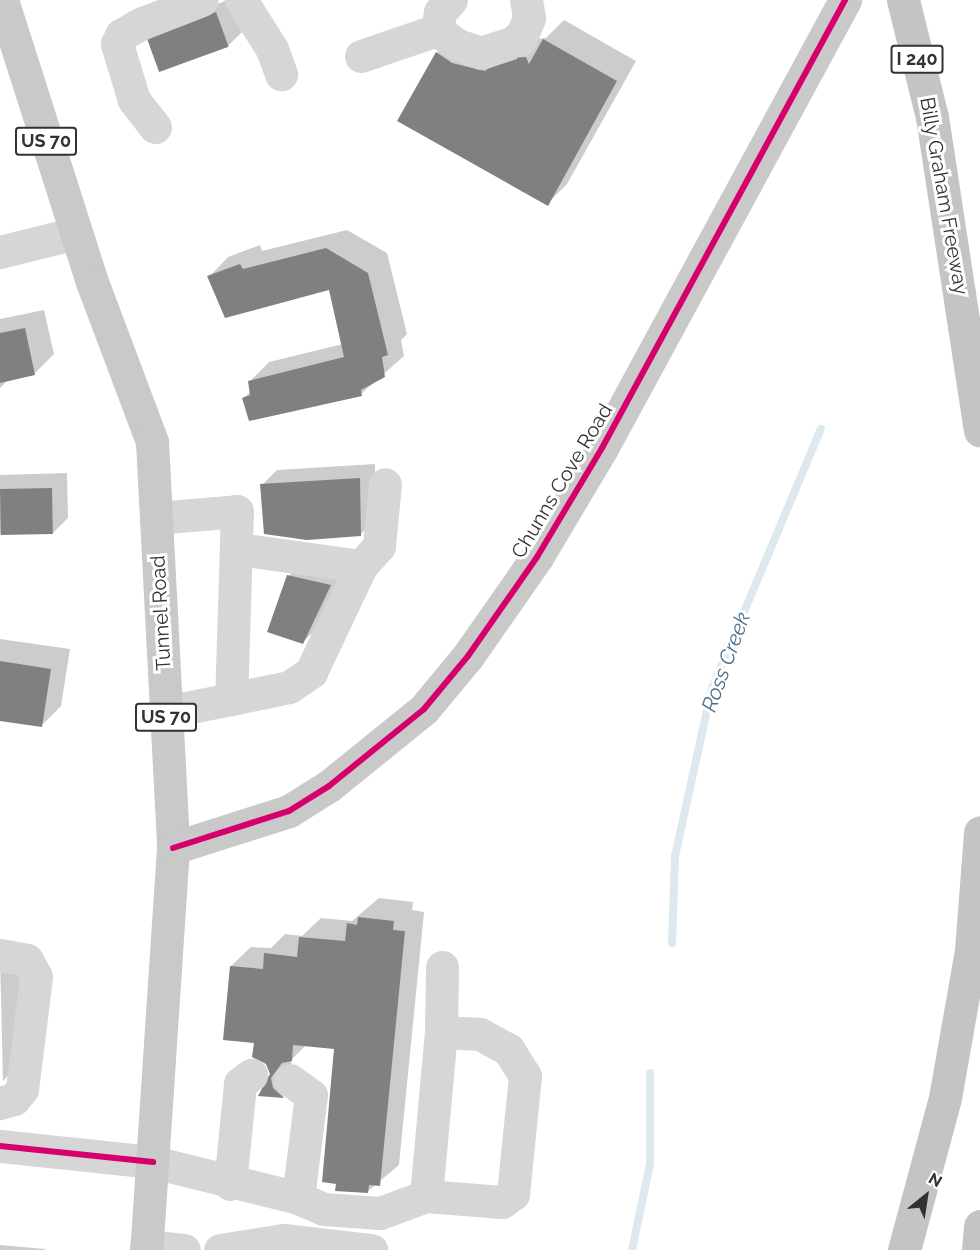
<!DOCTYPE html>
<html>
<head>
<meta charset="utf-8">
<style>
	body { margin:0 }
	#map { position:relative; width:980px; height:1250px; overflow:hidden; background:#fff; font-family:Raleway,sans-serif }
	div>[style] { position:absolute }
	.shadow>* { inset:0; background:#0003 }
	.stream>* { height:8px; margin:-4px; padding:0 4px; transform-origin:4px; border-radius:4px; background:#dde8ef }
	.building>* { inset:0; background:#808080; transform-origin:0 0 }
	.minor-tunnel>* { height:33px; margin-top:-16.5px; transform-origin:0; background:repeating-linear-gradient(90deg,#d6d6d6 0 33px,transparent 0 49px) }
	.minor>* { height:33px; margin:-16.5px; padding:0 16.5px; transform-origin:16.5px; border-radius:16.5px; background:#d6d6d6 }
	.major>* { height:33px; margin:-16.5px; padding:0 16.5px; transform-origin:16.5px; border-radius:16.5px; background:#c9c9c9 }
	.highway>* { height:33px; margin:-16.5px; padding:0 16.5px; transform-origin:16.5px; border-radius:16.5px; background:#c4c4c4 }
	.cycleway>* { height:6px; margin:-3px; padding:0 3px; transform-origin:3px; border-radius:3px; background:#d6006c }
	span { translate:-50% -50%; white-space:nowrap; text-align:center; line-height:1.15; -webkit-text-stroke:6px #fff; paint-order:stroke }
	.shield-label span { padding:2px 4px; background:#fff; border:2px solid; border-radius:4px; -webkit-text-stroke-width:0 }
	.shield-label { font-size:18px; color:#323232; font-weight:700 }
	.street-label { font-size:20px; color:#323232 }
	.water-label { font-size:21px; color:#496f8c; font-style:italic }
	.north { position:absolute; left:896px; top:1166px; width:60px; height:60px; -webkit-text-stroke:4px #fff; paint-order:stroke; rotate:30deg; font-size:16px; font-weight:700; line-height:24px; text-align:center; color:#323232 }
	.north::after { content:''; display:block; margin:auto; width:21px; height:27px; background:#323232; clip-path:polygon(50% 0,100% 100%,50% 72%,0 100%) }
</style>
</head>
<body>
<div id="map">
	<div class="shadow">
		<i style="clip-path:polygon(227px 0,244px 30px,229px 45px,161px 71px,150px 41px,165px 26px)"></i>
		<i style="clip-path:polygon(514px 20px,534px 39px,546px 38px,564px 20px,636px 61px,567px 184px,547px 204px,437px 53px,456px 33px,472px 44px,501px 51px,494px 39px)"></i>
		<i style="clip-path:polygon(347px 230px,387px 253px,407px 334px,401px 340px,404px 356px,361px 394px,244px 398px,251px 391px,250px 381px,269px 362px,343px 344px,330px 288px,209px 277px,228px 257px,260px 245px,262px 251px)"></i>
		<i style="clip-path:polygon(44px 310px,54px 354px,34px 374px,9px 379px,0 388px,0 319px)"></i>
		<i style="clip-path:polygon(375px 464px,376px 520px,360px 535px,262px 485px,277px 470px)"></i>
		<i style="clip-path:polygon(67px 473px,68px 518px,53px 533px,0 534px,0 475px)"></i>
		<i style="clip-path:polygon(304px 560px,345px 570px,318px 627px,303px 642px,289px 576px)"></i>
		<i style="clip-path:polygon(0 639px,70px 649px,61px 706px,42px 725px,0 719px)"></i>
		<i style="clip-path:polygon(379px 898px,413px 902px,412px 910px,424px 912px,399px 1165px,367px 1192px,336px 1048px,306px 1045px,291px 1060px,292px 1068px,302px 1078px,283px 1097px,260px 1095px,271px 1074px,255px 1041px,231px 966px,251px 947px,271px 948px,285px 934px,302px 936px,321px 918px,352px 921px)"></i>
		<i style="clip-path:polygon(0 957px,31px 965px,18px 1066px,3px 1081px)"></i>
		<i style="clip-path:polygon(0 1245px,45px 1249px,45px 1250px,0 1250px)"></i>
	</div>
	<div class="stream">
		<i style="left:672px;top:943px;width:87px;rotate:-88deg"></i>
		<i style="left:675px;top:856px;width:172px;rotate:-77.6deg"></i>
		<i style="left:712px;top:688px;width:281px;rotate:-67.2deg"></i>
		<i style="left:632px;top:1250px;width:88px;rotate:-78.2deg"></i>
		<i style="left:650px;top:1164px;width:91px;rotate:-90deg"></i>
	</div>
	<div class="building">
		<i style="left:216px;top:12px;width:37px;height:74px;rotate:70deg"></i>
		<i style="clip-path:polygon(502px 35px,506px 52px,513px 58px,526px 57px,529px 64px,543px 39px,617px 81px,548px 206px,397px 121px,436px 52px,452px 63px,485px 71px,499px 59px,499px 49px,492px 39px)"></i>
		<i style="clip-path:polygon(326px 248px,368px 273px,388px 355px,382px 357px,385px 377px,361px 390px,362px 396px,249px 421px,242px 398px,250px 395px,248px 381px,344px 357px,329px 290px,225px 318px,207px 276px,240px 264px,243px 269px)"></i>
		<i style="clip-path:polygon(25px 328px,35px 375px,0 383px,0 333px)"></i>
		<i style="clip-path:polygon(360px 478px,361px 536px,307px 540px,264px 534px,260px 484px)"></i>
		<i style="left:52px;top:488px;width:46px;height:52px;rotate:89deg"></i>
		<i style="clip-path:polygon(287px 575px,331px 585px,303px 644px,267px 632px)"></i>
		<i style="clip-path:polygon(0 661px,51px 669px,42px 727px,0 721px)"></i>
		<i style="clip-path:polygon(358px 917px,394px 921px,393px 930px,405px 931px,380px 1186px,369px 1185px,368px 1193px,335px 1191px,336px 1184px,322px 1182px,334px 1049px,293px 1045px,292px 1061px,282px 1063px,271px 1078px,273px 1088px,284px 1098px,258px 1096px,270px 1074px,266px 1064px,252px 1057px,254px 1043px,223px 1040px,230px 966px,263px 969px,264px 953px,297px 957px,299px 937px,345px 941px,347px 923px,357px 925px)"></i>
	</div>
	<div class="minor-tunnel">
		<i style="left:481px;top:53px;width:41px;rotate:-18.4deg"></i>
	</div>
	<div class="minor">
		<i style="left:241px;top:0;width:58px;rotate:57.7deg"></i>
		<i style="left:272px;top:49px;width:27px;rotate:70deg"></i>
		<i style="left:451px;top:0;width:16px;rotate:133deg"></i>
		<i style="left:440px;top:12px;width:18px;rotate:99deg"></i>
		<i style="left:437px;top:30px;width:26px;rotate:36deg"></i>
		<i style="left:458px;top:45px;width:24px;rotate:19deg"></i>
		<i style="left:520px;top:40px;width:24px;rotate:-68deg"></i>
		<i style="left:529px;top:18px;width:18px;rotate:-99deg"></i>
		<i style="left:361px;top:56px;width:80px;rotate:-18.9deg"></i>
		<i style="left:155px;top:127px;width:34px;rotate:-128deg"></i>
		<i style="left:134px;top:100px;width:59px;rotate:-106.9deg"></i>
		<i style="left:117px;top:44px;width:10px;rotate:-66deg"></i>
		<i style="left:121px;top:35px;width:22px;rotate:-30deg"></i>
		<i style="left:140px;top:24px;width:66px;rotate:-21.2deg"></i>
		<i style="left:0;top:252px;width:78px;rotate:-14deg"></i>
		<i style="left:156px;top:518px;width:81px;rotate:-4.9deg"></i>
		<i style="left:237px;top:511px;width:188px;rotate:91.8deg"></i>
		<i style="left:231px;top:699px;width:66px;rotate:168.7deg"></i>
		<i style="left:238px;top:549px;width:124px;rotate:7.9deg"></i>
		<i style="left:231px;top:699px;width:59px;rotate:-11.7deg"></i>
		<i style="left:289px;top:687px;width:27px;rotate:-34deg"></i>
		<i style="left:311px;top:672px;width:117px;rotate:-64.7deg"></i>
		<i style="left:361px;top:566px;width:27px;rotate:-48deg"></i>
		<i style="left:379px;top:546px;width:62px;rotate:-84.5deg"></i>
		<i style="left:0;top:955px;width:27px;rotate:10deg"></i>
		<i style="left:27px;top:960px;width:19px;rotate:62deg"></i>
		<i style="left:36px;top:977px;width:113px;rotate:97.1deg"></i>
		<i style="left:22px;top:1089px;width:13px;rotate:129deg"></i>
		<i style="left:14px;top:1099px;width:15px;rotate:164deg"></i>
		<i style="left:290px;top:1080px;width:26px;rotate:36deg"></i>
		<i style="left:311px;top:1095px;width:104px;rotate:97.2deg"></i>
		<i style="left:0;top:1146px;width:154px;rotate:6deg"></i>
		<i style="left:153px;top:1162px;width:149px;rotate:13.9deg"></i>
		<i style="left:298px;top:1198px;width:28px;rotate:23deg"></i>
		<i style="left:324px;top:1209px;width:56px;rotate:4.1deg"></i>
		<i style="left:380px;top:1213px;width:49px;rotate:-20.3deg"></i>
		<i style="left:426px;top:1196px;width:76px;rotate:4.5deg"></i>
		<i style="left:502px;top:1202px;width:14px;rotate:-36deg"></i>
		<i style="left:513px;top:1194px;width:119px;rotate:-84.2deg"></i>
		<i style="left:525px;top:1076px;width:31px;rotate:-122deg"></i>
		<i style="left:509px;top:1050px;width:33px;rotate:-151deg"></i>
		<i style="left:480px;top:1034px;width:39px;rotate:-177deg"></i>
		<i style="left:441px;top:1032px;width:65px;rotate:-89.1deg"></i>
		<i style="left:230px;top:1184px;width:101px;rotate:-84.3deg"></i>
		<i style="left:240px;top:1083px;width:14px;rotate:-36deg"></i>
		<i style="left:426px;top:1196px;width:165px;rotate:-84.8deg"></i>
		<i style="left:146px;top:1246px;width:38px;rotate:6deg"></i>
		<i style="left:220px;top:1250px;width:64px;rotate:-9deg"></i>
		<i style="left:283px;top:1240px;width:89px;rotate:6.5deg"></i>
	</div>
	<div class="major">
		<i style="left:2px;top:0;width:296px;rotate:72.3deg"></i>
		<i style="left:92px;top:282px;width:171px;rotate:69.4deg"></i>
		<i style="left:152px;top:442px;width:407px;rotate:87deg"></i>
		<i style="left:173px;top:848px;width:403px;rotate:93.8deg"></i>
		<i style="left:173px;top:848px;width:122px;rotate:-17.7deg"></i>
		<i style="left:289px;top:811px;width:47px;rotate:-32deg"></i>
		<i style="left:329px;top:786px;width:122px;rotate:-39deg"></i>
		<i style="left:424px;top:709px;width:69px;rotate:-50.3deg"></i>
		<i style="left:468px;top:656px;width:121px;rotate:-55.1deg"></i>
		<i style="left:537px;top:557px;width:127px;rotate:-59.2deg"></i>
		<i style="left:602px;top:448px;width:510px;rotate:-61.52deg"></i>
	</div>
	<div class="highway">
		<i style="left:903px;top:0;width:121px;rotate:76.1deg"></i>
		<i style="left:932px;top:117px;width:317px;rotate:81.3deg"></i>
		<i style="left:904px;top:1250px;width:157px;rotate:-74.9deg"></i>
		<i style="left:945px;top:1098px;width:150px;rotate:-80deg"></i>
		<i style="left:971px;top:950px;width:118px;rotate:-85.6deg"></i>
		<i style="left:978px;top:1250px;width:24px;rotate:-85deg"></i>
	</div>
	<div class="cycleway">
		<i style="left:173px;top:848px;width:122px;rotate:-17.7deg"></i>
		<i style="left:289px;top:811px;width:47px;rotate:-32deg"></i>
		<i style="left:329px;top:786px;width:122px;rotate:-39deg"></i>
		<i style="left:424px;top:709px;width:69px;rotate:-50.3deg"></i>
		<i style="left:468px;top:656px;width:121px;rotate:-55.1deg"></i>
		<i style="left:537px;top:557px;width:127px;rotate:-59.2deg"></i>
		<i style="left:602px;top:448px;width:510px;rotate:-61.52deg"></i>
		<i style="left:0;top:1146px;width:154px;rotate:6deg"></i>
	</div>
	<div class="shield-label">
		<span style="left:917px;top:59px">I 240</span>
		<span style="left:46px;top:141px">US 70</span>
		<span style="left:166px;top:717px">US 70</span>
	</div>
	<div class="street-label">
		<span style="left:944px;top:196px;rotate:80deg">Billy Graham Freeway</span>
		<span style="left:562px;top:481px;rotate:-59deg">Chunns Cove Road</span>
		<span style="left:161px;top:613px;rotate:-93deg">Tunnel Road</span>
	</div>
	<div class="water-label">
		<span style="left:726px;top:662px;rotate:-70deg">Ross Creek</span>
	</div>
	<div class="north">N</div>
</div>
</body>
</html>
